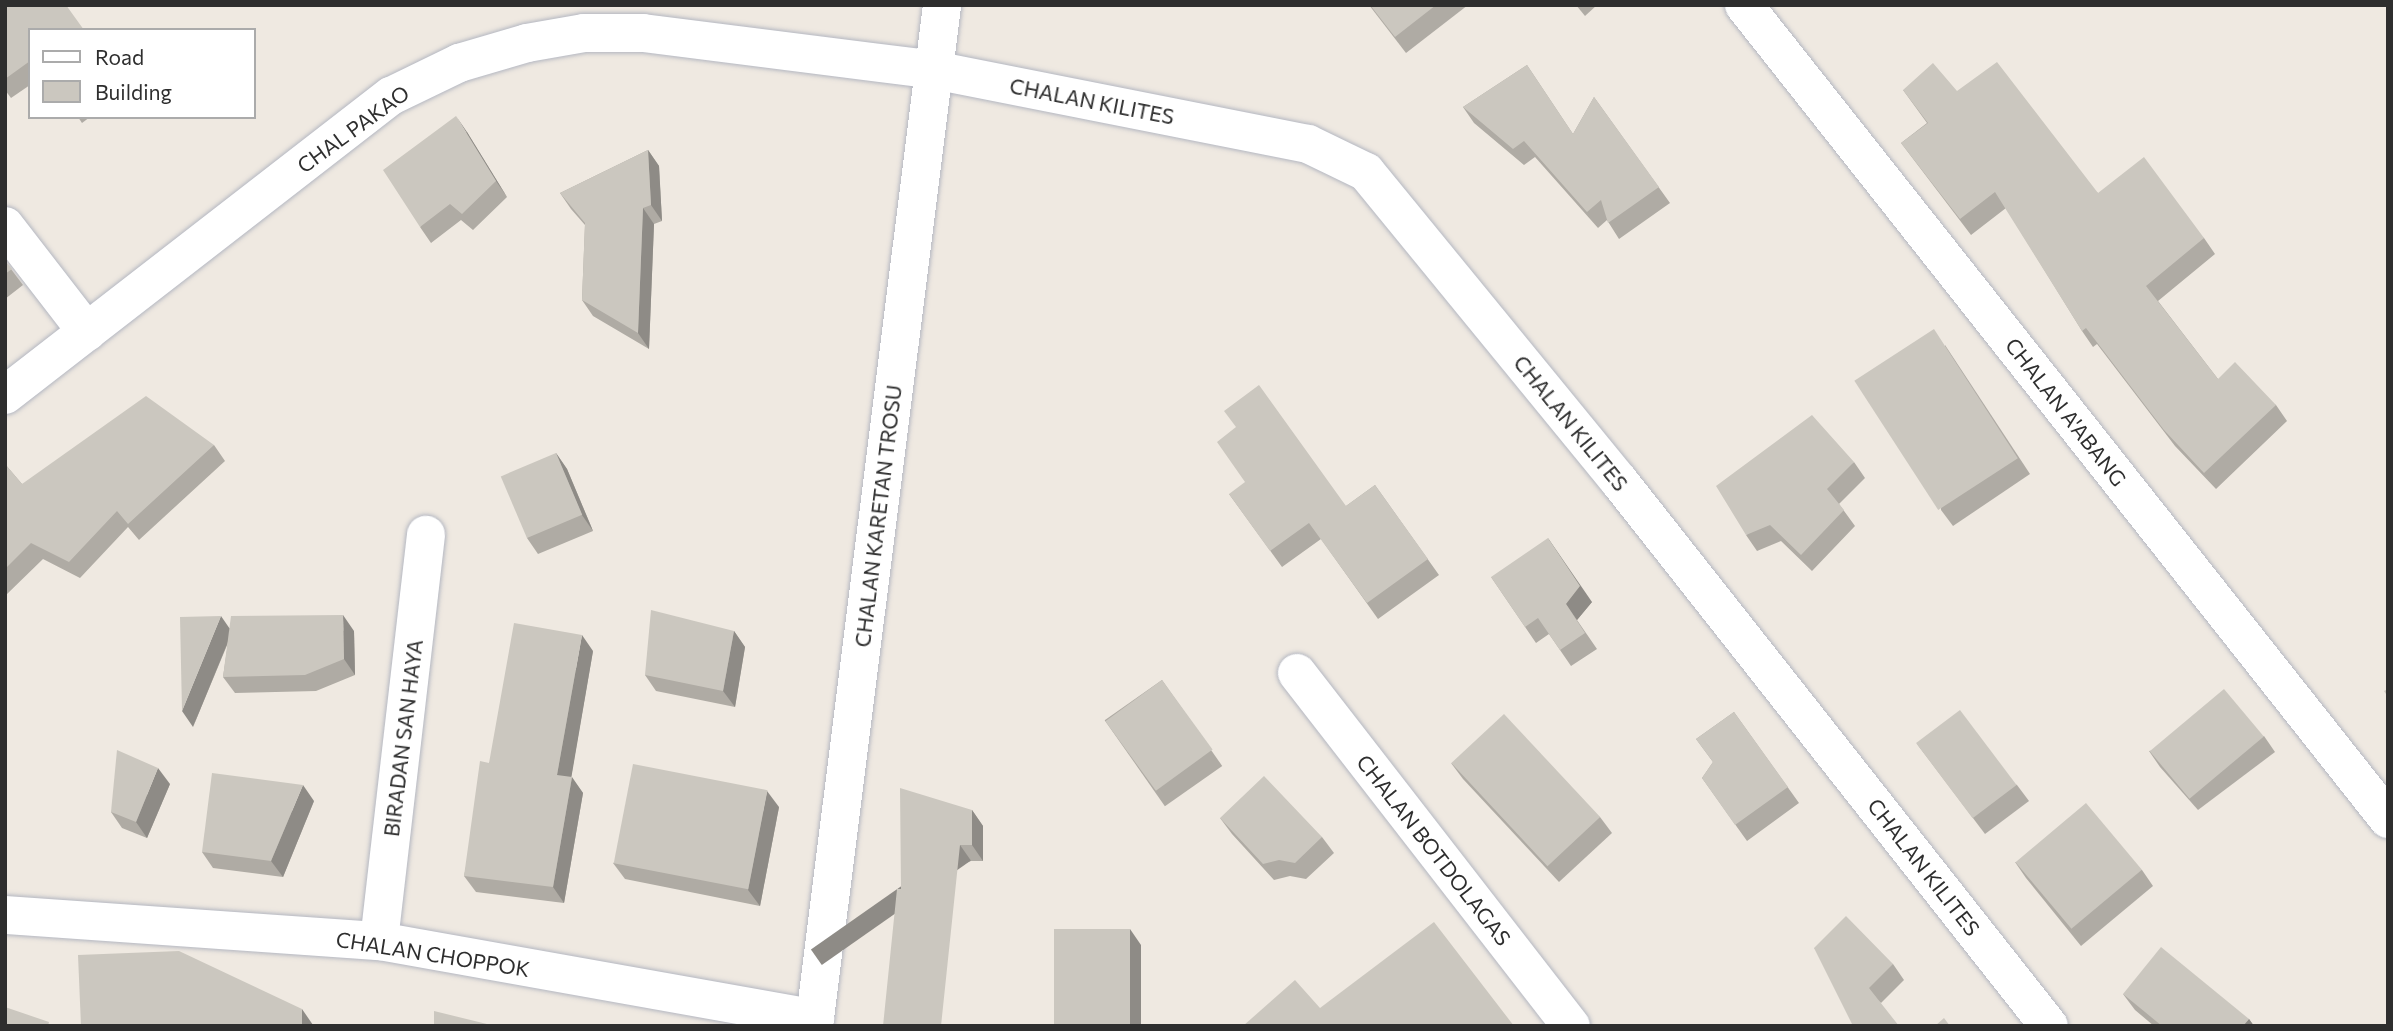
<!DOCTYPE html>
<html>
<head>
<meta charset="utf-8">
<style>
	body { margin:0 }
	#map { position:relative; width:2393px; height:1031px; overflow:hidden; background:#efe9e1; font-family:Commissioner,sans-serif }
	div>[style] { position:absolute }
	.roads { filter:drop-shadow(0 0 2px #b4b7c1) drop-shadow(0 0 2px #b4b7c1) }
	.minor>* { height:38px; margin:-19px; padding:0 19px; transform-origin:19px; border-radius:19px; background:#fff }
	.wall>* { inset:0; background:#afaba4; transform-origin:0 0 }
	.shaded-wall>* { inset:0; background:#8e8b86; transform-origin:0 0 }
	.building>* { inset:0; background:#cbc7bf; transform-origin:0 0 }
	span { translate:-50% -50%; white-space:nowrap; text-align:center; line-height:1.15; -webkit-text-stroke:6px #fff; paint-order:stroke }
	.street-label { font-size:21px; color:#2e2e2e }
	.frame { position:absolute; inset:0; border:7px solid #2e2e2e; pointer-events:none }
	.legend { position:absolute; left:28px; top:28px; width:228px; height:91px; box-sizing:border-box; background:#fff; border:2px solid #ababab; margin:0; padding:9px 12px; list-style:none; font-size:21px; color:#2e2e2e }
	.legend li { display:flex; align-items:center; gap:14px; height:35px }
	.legend b { width:35px; border:2px solid #ababab }
</style>
</head>
<body>
<div id="map">
	<div class="roads">
		<div class="minor">
			<i style="left:1744px;top:5px;width:1038px;rotate:51.65deg"></i>
			<i style="left:5px;top:226px;width:134px;rotate:52.3deg"></i>
			<i style="left:5px;top:395px;width:488px;rotate:-37.8deg"></i>
			<i style="left:391px;top:96px;width:76px;rotate:-25.9deg"></i>
			<i style="left:459px;top:63px;width:71px;rotate:-16.4deg"></i>
			<i style="left:527px;top:43px;width:58px;rotate:-10deg"></i>
			<i style="left:584px;top:33px;width:59px"></i>
			<i style="left:643px;top:33px;width:293px;rotate:7.2deg"></i>
			<i style="left:934px;top:70px;width:381px;rotate:11.2deg"></i>
			<i style="left:1308px;top:144px;width:64px;rotate:25.8deg"></i>
			<i style="left:1366px;top:172px;width:399px;rotate:50.7deg"></i>
			<i style="left:1619px;top:481px;width:694px;rotate:51.73deg"></i>
			<i style="left:1297px;top:673px;width:447px;rotate:52.2deg"></i>
			<i style="left:5px;top:915px;width:375px;rotate:4deg"></i>
			<i style="left:379px;top:941px;width:443px;rotate:10.1deg"></i>
			<i style="left:379px;top:941px;width:409px;rotate:-83.4deg"></i>
			<i style="left:814px;top:1026px;width:1029px;rotate:-82.85deg"></i>
		</div>
	</div>
	<div class="wall">
		<i style="clip-path:polygon(1369px 5px,1468px 5px,1406px 53px)"></i>
		<i style="clip-path:polygon(1576px 5px,1597px 5px,1585px 16px)"></i>
		<i style="clip-path:polygon(5px 8px,30px 30px,30px 85px,11px 98px,5px 90px)"></i>
		<i style="clip-path:polygon(1527px 65px,1573px 134px,1594px 97px,1670px 203px,1619px 239px,1607px 220px,1598px 228px,1535px 157px,1524px 165px,1474px 123px,1463px 107px)"></i>
		<i style="clip-path:polygon(1903px 90px,1957px 91px,2098px 193px,2204px 238px,2215px 254px,2158px 301px,2218px 379px,2276px 405px,2287px 421px,2216px 489px,2175px 446px,2097px 344px,2093px 347px,2082px 331px,2006px 208px,1971px 235px,1901px 143px,1927px 123px)"></i>
		<i style="clip-path:polygon(78px 117px,90px 117px,82px 123px)"></i>
		<i style="clip-path:polygon(467px 132px,507px 197px,473px 230px,461px 220px,431px 243px,420px 227px)"></i>
		<i style="clip-path:polygon(648px 150px,659px 166px,662px 221px,654px 224px,649px 349px,593px 316px,582px 300px,585px 225px,571px 209px,560px 193px)"></i>
		<i style="clip-path:polygon(5px 261px,23px 285px,5px 299px)"></i>
		<i style="clip-path:polygon(1945px 345px,2030px 474px,1953px 526px,1941px 510px)"></i>
		<i style="clip-path:polygon(214px 445px,225px 461px,139px 540px,128px 527px,80px 578px,43px 559px,5px 596px,5px 464px,22px 484px)"></i>
		<i style="clip-path:polygon(556px 453px,567px 469px,593px 531px,538px 554px,527px 538px)"></i>
		<i style="clip-path:polygon(1854px 462px,1865px 478px,1839px 504px,1855px 526px,1812px 571px,1781px 541px,1757px 551px,1746px 535px)"></i>
		<i style="clip-path:polygon(1375px 485px,1439px 575px,1378px 619px,1321px 539px,1282px 567px,1229px 494px,1346px 506px)"></i>
		<i style="clip-path:polygon(1491px 577px,1592px 602px,1577px 620px,1597px 649px,1571px 666px,1549px 634px,1536px 643px)"></i>
		<i style="clip-path:polygon(229px 628px,354px 631px,355px 675px,316px 691px,235px 693px,223px 677px,228px 643px,193px 727px)"></i>
		<i style="clip-path:polygon(734px 631px,745px 647px,735px 707px,656px 691px,645px 675px)"></i>
		<i style="clip-path:polygon(593px 651px,571px 777px,583px 793px,564px 903px,476px 892px,464px 876px,489px 763px)"></i>
		<i style="left:1162px;top:680px;width:105px;height:70px;rotate:55deg"></i>
		<i style="clip-path:polygon(1734px 712px,1799px 803px,1747px 841px,1702px 778px,1713px 762px,1696px 739px)"></i>
		<i style="clip-path:polygon(2264px 736px,2275px 752px,2198px 810px,2160px 767px,2149px 751px)"></i>
		<i style="clip-path:polygon(1917px 744px,2017px 785px,2029px 801px,1985px 834px)"></i>
		<i style="clip-path:polygon(1451px 763px,1600px 817px,1612px 833px,1559px 882px,1463px 779px)"></i>
		<i style="clip-path:polygon(170px 784px,147px 838px,122px 828px,111px 812px)"></i>
		<i style="clip-path:polygon(314px 801px,283px 877px,213px 868px,202px 852px)"></i>
		<i style="clip-path:polygon(779px 807px,760px 906px,625px 879px,613px 863px)"></i>
		<i style="clip-path:polygon(972px 810px,983px 826px,983px 861px,971px 861px,901px 889px)"></i>
		<i style="clip-path:polygon(1220px 818px,1322px 837px,1334px 853px,1306px 879px,1290px 876px,1274px 880px,1232px 834px)"></i>
		<i style="clip-path:polygon(2015px 862px,2142px 870px,2153px 886px,2081px 946px,2026px 878px)"></i>
		<i style="clip-path:polygon(1814px 948px,1893px 964px,1904px 980px,1881px 1003px)"></i>
		<i style="clip-path:polygon(2123px 994px,2249px 1019px,2254px 1026px,2154px 1026px,2135px 1010px)"></i>
	</div>
	<div class="shaded-wall">
		<i style="clip-path:polygon(456px 116px,467px 132px,507px 197px,496px 181px)"></i>
		<i style="clip-path:polygon(648px 150px,659px 166px,662px 221px,651px 205px)"></i>
		<i style="clip-path:polygon(643px 208px,654px 224px,649px 349px,638px 333px)"></i>
		<i style="clip-path:polygon(556px 453px,567px 469px,593px 531px,582px 515px)"></i>
		<i style="clip-path:polygon(1548px 538px,1592px 602px,1577px 620px,1597px 649px,1566px 604px)"></i>
		<i style="clip-path:polygon(343px 615px,354px 631px,355px 675px,344px 659px)"></i>
		<i style="clip-path:polygon(221px 616px,232px 632px,193px 727px,182px 711px)"></i>
		<i style="clip-path:polygon(734px 631px,745px 647px,735px 707px,723px 691px)"></i>
		<i style="clip-path:polygon(582px 635px,593px 651px,569px 791px,557px 775px)"></i>
		<i style="clip-path:polygon(158px 768px,170px 784px,147px 838px,136px 822px)"></i>
		<i style="clip-path:polygon(572px 777px,583px 793px,564px 903px,553px 887px)"></i>
		<i style="clip-path:polygon(303px 785px,314px 801px,283px 877px,271px 861px)"></i>
		<i style="clip-path:polygon(767px 791px,779px 807px,760px 906px,748px 890px)"></i>
		<i style="clip-path:polygon(972px 810px,983px 826px,983px 861px,972px 845px)"></i>
		<i style="left:960px;top:845px;width:19px;height:182px;rotate:55deg"></i>
		<i style="clip-path:polygon(1130px 929px,1141px 945px,1141px 1026px,1130px 1026px)"></i>
		<i style="clip-path:polygon(302px 1009px,313px 1025px,313px 1026px,302px 1026px)"></i>
		<i style="clip-path:polygon(2249px 1019px,2254px 1026px,2243px 1026px)"></i>
	</div>
	<div class="building">
		<i style="clip-path:polygon(9px 5px,66px 5px,84px 30px,30px 30px,30px 61px,5px 79px,5px 8px)"></i>
		<i style="clip-path:polygon(1370px 5px,1436px 5px,1395px 37px)"></i>
		<i style="clip-path:polygon(1997px 62px,2098px 193px,2144px 157px,2204px 238px,2146px 286px,2218px 379px,2235px 362px,2276px 405px,2204px 473px,2164px 430px,2086px 328px,2082px 331px,1995px 192px,1960px 219px,1901px 143px,1928px 123px,1903px 90px,1933px 63px,1957px 91px)"></i>
		<i style="clip-path:polygon(1527px 65px,1573px 134px,1594px 97px,1659px 187px,1608px 223px,1601px 200px,1587px 212px,1524px 141px,1513px 149px,1463px 107px)"></i>
		<i style="clip-path:polygon(456px 116px,496px 181px,462px 214px,450px 204px,420px 227px,383px 170px)"></i>
		<i style="clip-path:polygon(648px 150px,651px 205px,643px 208px,638px 333px,582px 300px,585px 223px,560px 193px)"></i>
		<i style="clip-path:polygon(5px 261px,12px 269px,5px 274px)"></i>
		<i style="left:1934px;top:329px;width:154px;height:95px;rotate:57deg"></i>
		<i style="clip-path:polygon(1259px 385px,1346px 506px,1375px 485px,1428px 559px,1367px 603px,1309px 523px,1270px 551px,1229px 494px,1245px 482px,1217px 442px,1236px 427px,1224px 411px)"></i>
		<i style="clip-path:polygon(146px 396px,214px 445px,128px 524px,117px 511px,69px 562px,31px 543px,5px 569px,5px 464px,22px 484px)"></i>
		<i style="clip-path:polygon(1812px 415px,1854px 462px,1827px 489px,1844px 510px,1801px 555px,1770px 525px,1746px 535px,1716px 486px)"></i>
		<i style="left:556px;top:453px;width:67px;height:60px;rotate:67deg"></i>
		<i style="clip-path:polygon(1548px 538px,1580px 586px,1566px 604px,1585px 633px,1560px 650px,1538px 618px,1525px 627px,1491px 577px)"></i>
		<i style="clip-path:polygon(651px 610px,734px 631px,723px 691px,645px 675px)"></i>
		<i style="clip-path:polygon(343px 615px,344px 659px,305px 675px,223px 677px,231px 616px)"></i>
		<i style="clip-path:polygon(221px 616px,182px 711px,180px 617px)"></i>
		<i style="clip-path:polygon(514px 623px,582px 635px,557px 775px,572px 777px,553px 887px,464px 876px,480px 761px,489px 763px)"></i>
		<i style="left:1162px;top:680px;width:86px;height:70px;rotate:54deg"></i>
		<i style="left:2224px;top:689px;width:62px;height:97px;rotate:50deg"></i>
		<i style="clip-path:polygon(2388px 689px,2388px 697px,2384px 691px)"></i>
		<i style="left:1960px;top:710px;width:94px;height:55px;rotate:53deg"></i>
		<i style="clip-path:polygon(1734px 712px,1788px 787px,1735px 825px,1702px 778px,1713px 762px,1696px 739px)"></i>
		<i style="left:1504px;top:714px;width:141px;height:72px;rotate:47deg"></i>
		<i style="clip-path:polygon(117px 750px,158px 768px,136px 822px,111px 812px)"></i>
		<i style="left:633px;top:764px;width:137px;height:101px;rotate:11deg"></i>
		<i style="clip-path:polygon(212px 773px,303px 785px,271px 861px,202px 852px)"></i>
		<i style="clip-path:polygon(1264px 776px,1322px 837px,1295px 863px,1279px 860px,1263px 864px,1220px 818px)"></i>
		<i style="clip-path:polygon(900px 788px,972px 810px,972px 845px,960px 845px,941px 1026px,883px 1026px,897px 889px,901px 889px)"></i>
		<i style="left:2086px;top:803px;width:87px;height:92px;rotate:50deg"></i>
		<i style="clip-path:polygon(1846px 916px,1893px 964px,1869px 988px,1899px 1026px,1853px 1026px,1814px 948px)"></i>
		<i style="clip-path:polygon(1434px 922px,1514px 1026px,1373px 1026px,1372px 1024px,1371px 1026px,1243px 1026px,1295px 980px,1320px 1008px)"></i>
		<i style="left:1054px;top:929px;width:76px;height:97px"></i>
		<i style="clip-path:polygon(2161px 947px,2249px 1019px,2243px 1026px,2162px 1026px,2123px 994px)"></i>
		<i style="clip-path:polygon(179px 951px,302px 1009px,302px 1026px,81px 1026px,78px 955px)"></i>
		<i style="clip-path:polygon(5px 1007px,49px 1022px,48px 1026px,5px 1026px)"></i>
		<i style="clip-path:polygon(434px 1011px,495px 1026px,434px 1026px)"></i>
		<i style="clip-path:polygon(1944px 1018px,1950px 1026px,1935px 1026px)"></i>
	</div>
	<div class="street-label">
		<span style="left:1092px;top:101px;rotate:11deg">CHALAN KILITES</span>
		<span style="left:353px;top:129px;rotate:-36deg">CHAL PAKAO</span>
		<span style="left:2066px;top:412px;rotate:52deg">CHALAN A'ABANG</span>
		<span style="left:1571px;top:423px;rotate:51deg">CHALAN KILITES</span>
		<span style="left:878px;top:516px;rotate:-83deg">CHALAN KARETAN TROSU</span>
		<span style="left:403px;top:738px;rotate:-83deg">BIRADAN SAN HAYA</span>
		<span style="left:1434px;top:850px;rotate:52deg">CHALAN BOTDOLAGAS</span>
		<span style="left:1924px;top:867px;rotate:52deg">CHALAN KILITES</span>
		<span style="left:433px;top:954px;rotate:9deg">CHALAN CHOPPOK</span>
	</div>
	<div class="frame"></div>
	<ul class="legend">
	<li><b style="height:9px;background:#fff"></b>Road</li>
	<li><b style="height:19px;background:#cbc7bf"></b>Building</li>
	</ul>
</div>
</body>
</html>
